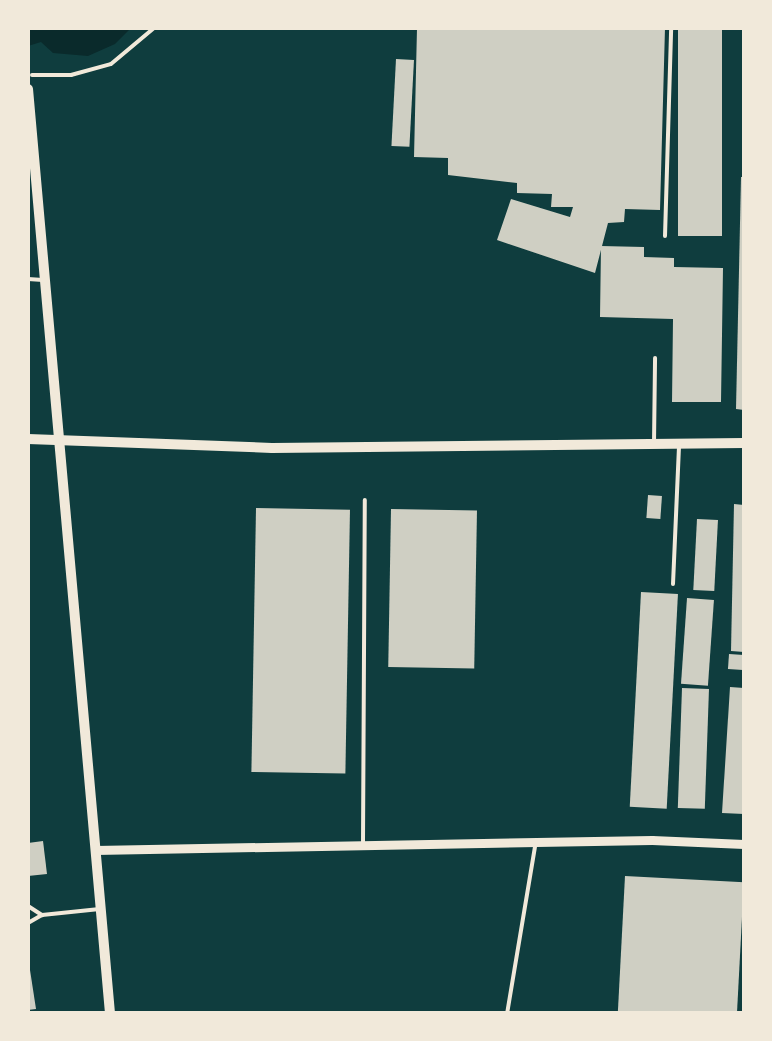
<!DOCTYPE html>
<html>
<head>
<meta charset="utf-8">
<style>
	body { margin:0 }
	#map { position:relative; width:772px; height:1041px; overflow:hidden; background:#0f3d3e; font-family:"Noto Serif",serif }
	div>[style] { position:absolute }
	.water>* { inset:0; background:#0a2a2b }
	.building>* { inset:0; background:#cfcfc3; transform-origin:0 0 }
	.path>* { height:4px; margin:-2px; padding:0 2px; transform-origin:2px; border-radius:2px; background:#f1e9da }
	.service>* { height:4px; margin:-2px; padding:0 2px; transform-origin:2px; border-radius:2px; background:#f1e9da }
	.minor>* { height:9px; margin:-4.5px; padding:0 4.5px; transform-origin:4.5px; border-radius:4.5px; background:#f1e9da }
	.tertiary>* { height:10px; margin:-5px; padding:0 5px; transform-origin:5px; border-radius:5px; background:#f1e9da }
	span { translate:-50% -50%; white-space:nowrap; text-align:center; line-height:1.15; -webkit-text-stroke:8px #f1e9da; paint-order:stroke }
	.frame { position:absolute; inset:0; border:30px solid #f1e9da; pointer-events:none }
</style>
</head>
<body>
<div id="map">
	<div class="water">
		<i style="clip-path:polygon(131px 28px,115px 44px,88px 56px,53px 53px,41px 42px,28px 46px,28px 30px)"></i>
	</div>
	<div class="building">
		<i style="clip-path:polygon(417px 28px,665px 28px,660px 210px,625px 209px,624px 222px,608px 223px,595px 273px,497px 240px,511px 199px,570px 217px,573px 207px,551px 207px,552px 194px,517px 193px,517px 183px,448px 175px,448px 158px,414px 157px)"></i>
		<i style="left:678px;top:28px;width:44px;height:208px"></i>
		<i style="left:396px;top:59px;width:18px;height:87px;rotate:3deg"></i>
		<i style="clip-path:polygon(741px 177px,744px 177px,744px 410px,736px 409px)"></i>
		<i style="clip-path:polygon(601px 246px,644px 247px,644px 257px,674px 258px,674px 267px,723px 268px,721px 402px,672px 402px,673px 319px,600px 317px)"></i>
		<i style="left:648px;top:495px;width:14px;height:23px;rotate:4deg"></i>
		<i style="clip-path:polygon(734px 504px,744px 505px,744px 652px,731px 651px)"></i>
		<i style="left:256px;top:508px;width:94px;height:264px;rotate:1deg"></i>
		<i style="left:391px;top:509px;width:86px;height:158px;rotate:1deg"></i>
		<i style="left:697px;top:519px;width:21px;height:71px;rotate:3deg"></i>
		<i style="left:641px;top:592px;width:37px;height:215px;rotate:3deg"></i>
		<i style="left:687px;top:598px;width:27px;height:86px;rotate:4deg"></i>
		<i style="left:729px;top:654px;width:15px;height:15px;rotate:4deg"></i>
		<i style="clip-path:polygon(730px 687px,744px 688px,744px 814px,722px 813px)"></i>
		<i style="left:682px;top:688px;width:27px;height:120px;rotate:2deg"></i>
		<i style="clip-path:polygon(43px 841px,47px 874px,28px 876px,28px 843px)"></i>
		<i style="left:625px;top:876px;width:119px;height:138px;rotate:3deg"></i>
		<i style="clip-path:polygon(28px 957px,36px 1009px,28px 1010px)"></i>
	</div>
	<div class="path">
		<i style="left:32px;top:75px;width:39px"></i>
		<i style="left:71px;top:75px;width:41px;rotate:-15.4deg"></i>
		<i style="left:111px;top:64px;width:56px;rotate:-39.9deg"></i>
	</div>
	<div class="service">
		<i style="left:665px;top:236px;width:208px;rotate:-88.3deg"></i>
		<i style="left:28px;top:279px;width:15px;rotate:4deg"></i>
		<i style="left:654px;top:444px;width:86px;rotate:-89.3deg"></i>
		<i style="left:673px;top:584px;width:140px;rotate:-87.5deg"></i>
		<i style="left:363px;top:843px;width:343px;rotate:-89.7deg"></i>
		<i style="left:28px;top:906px;width:17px;rotate:33deg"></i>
		<i style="left:28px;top:923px;width:16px;rotate:-30deg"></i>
		<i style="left:42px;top:915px;width:58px;rotate:-5.9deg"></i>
		<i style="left:507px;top:1014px;width:170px;rotate:-80.5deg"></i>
	</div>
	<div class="minor">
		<i style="left:95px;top:850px;width:557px;rotate:-1.03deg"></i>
		<i style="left:652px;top:840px;width:92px;rotate:2.5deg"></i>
	</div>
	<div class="tertiary">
		<i style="left:28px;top:89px;width:929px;rotate:84.93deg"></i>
		<i style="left:28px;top:439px;width:244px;rotate:2.1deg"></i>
		<i style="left:272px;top:448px;width:472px;rotate:-0.6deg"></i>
	</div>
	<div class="frame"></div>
</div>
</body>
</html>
